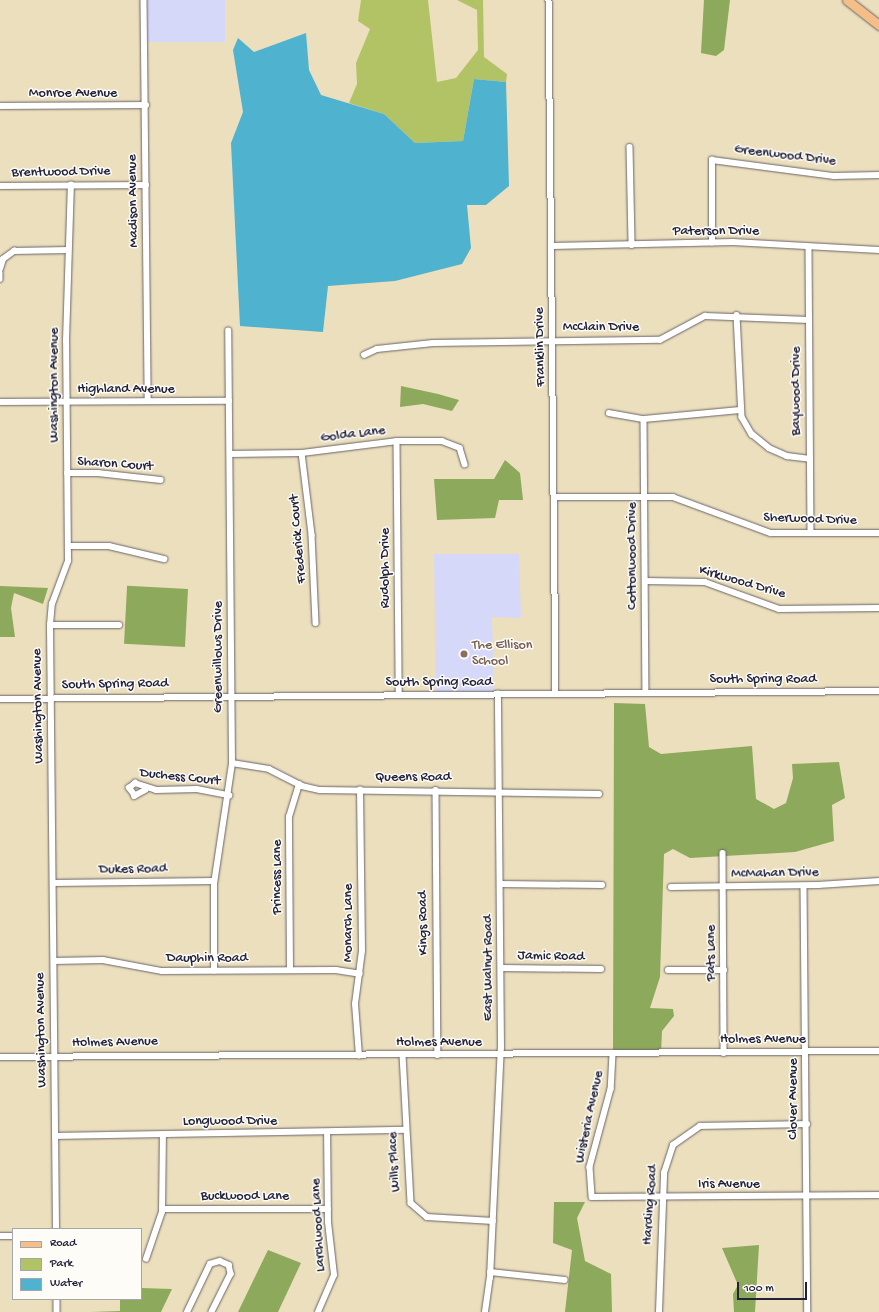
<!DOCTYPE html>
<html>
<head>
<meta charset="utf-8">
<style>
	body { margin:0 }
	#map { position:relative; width:879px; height:1312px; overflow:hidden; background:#ecdfbd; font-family:"Gochi Hand",sans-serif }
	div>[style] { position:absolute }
	.built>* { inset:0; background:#d5d8f9; transform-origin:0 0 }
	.green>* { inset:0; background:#b2c366 }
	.forest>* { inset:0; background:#8da95b; transform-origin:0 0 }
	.water>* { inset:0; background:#4fb2ce }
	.roads { filter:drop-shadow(0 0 1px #696468) drop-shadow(0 0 1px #696468) }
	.street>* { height:5.5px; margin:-2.75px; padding:0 2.75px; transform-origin:2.75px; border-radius:2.75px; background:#fff }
	.primary>* { height:9px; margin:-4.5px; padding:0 4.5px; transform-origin:4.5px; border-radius:4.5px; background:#f6be87 }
	.dots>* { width:11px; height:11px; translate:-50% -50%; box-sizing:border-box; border:2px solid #fdfcf7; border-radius:50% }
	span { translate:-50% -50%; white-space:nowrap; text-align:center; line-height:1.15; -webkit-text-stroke:3px #fdfcf7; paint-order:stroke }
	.street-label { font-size:14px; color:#22223b }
	.education-label { font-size:14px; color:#785e54 }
	.left { translate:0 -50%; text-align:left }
	.legend { position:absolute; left:12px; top:1228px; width:130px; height:72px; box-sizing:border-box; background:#fdfcf7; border:1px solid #a5a5ac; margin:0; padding:5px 7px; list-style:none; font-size:12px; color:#22223b }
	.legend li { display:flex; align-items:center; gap:8px; height:20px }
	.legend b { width:20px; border:1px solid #a5a5ac }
	.scale { position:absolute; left:737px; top:1282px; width:70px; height:18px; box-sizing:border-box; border:2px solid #22223b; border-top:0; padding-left:5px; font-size:12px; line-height:14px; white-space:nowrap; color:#22223b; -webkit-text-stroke:3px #fdfcf7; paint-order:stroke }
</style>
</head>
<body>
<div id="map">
	<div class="built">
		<i style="left:148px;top:0;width:77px;height:42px"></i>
		<i style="clip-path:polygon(434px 554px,519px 554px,521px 618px,492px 617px,494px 691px,436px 691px)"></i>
	</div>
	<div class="green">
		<i style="clip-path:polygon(361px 0,428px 0,437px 82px,456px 78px,478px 50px,477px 10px,457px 0,483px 0,484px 57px,507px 74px,506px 82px,474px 79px,463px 141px,415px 143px,384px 114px,349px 103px,357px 84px,356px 63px,370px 29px,358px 21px)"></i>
	</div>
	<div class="forest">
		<i style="clip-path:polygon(704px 0,730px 0,724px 50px,716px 56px,701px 53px)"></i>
		<i style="clip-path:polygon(401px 386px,438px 394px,459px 400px,452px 411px,423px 404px,400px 407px)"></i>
		<i style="clip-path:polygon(505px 460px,520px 473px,523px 500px,499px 500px,495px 518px,437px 520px,434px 479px,494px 479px)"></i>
		<i style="clip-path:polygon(0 586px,48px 588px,43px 604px,14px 593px,11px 608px,15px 637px,0 637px)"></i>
		<i style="left:188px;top:589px;width:58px;height:61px;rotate:93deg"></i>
		<i style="clip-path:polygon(614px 703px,645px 704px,649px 747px,661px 754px,752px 746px,756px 799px,774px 809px,786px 803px,793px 778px,792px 764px,839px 762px,845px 798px,832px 805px,834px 841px,795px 852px,690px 858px,673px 849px,664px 854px,660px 977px,650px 1008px,673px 1009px,674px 1016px,662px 1031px,661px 1054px,613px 1055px)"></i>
		<i style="clip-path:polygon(554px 1202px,585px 1202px,577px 1218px,585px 1261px,611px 1274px,612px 1312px,565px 1312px,572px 1250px,553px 1243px)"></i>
		<i style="clip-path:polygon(759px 1245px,755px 1312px,734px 1312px,733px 1294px,738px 1285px,722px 1248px)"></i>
		<i style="clip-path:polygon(268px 1250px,301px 1263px,278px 1312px,238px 1312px)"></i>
		<i style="clip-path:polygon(141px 1288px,172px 1289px,161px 1312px,91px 1312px,120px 1311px,120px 1299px,141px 1299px)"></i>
	</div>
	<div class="water">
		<i style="clip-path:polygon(306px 33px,309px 70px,321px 95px,384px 114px,415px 143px,463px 141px,474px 79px,506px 82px,509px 186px,486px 205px,467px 205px,471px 248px,462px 264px,395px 281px,328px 286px,323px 332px,240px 326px,231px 143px,243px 112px,233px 50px,238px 38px,254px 52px)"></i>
	</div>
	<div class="roads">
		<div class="street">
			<i style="left:144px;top:0;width:401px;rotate:89.4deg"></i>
			<i style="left:549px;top:0;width:694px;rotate:89.42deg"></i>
			<i style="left:0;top:106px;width:146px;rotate:-0.4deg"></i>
			<i style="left:630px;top:147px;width:98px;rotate:88.8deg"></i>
			<i style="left:0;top:186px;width:146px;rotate:-0.4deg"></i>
			<i style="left:712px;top:243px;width:83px;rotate:-90deg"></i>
			<i style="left:712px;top:160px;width:123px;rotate:7.5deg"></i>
			<i style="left:834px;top:176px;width:45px;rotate:-1.3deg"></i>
			<i style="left:552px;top:246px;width:181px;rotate:-1.3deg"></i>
			<i style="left:733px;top:242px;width:146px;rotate:3.1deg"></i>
			<i style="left:809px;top:248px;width:285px;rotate:89.6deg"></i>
			<i style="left:0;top:269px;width:10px;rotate:-73deg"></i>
			<i style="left:3px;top:259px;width:14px;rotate:-36deg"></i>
			<i style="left:14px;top:251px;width:54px;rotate:-1.1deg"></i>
			<i style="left:0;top:273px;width:6px;rotate:90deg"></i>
			<i style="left:737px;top:315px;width:102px;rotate:87.2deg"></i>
			<i style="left:742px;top:417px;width:20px;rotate:60deg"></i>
			<i style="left:752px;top:434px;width:22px;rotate:39deg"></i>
			<i style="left:769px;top:448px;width:20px;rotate:24deg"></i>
			<i style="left:787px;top:456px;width:23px;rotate:7deg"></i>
			<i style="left:364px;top:355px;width:14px;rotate:-25deg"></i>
			<i style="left:377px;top:349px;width:56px;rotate:-6.1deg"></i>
			<i style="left:433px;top:343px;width:227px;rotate:-0.8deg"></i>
			<i style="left:660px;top:340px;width:51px;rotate:-28.1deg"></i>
			<i style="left:705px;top:316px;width:104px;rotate:2.2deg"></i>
			<i style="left:0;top:402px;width:229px;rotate:-0.3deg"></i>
			<i style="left:609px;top:413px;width:36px;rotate:10deg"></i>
			<i style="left:644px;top:419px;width:96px;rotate:-5.4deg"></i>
			<i style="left:644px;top:419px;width:274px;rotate:89.6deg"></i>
			<i style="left:397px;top:441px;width:254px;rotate:89.5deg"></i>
			<i style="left:302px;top:453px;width:83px;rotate:83deg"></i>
			<i style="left:312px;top:535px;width:88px;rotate:87.4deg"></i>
			<i style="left:230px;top:454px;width:72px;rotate:-0.8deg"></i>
			<i style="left:302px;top:453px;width:96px;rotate:-7.2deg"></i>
			<i style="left:397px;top:441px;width:45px"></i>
			<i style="left:442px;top:441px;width:19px;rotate:21deg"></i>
			<i style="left:460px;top:448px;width:17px;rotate:73deg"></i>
			<i style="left:67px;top:473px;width:31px"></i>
			<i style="left:98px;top:473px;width:63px;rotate:6.3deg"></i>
			<i style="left:554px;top:497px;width:119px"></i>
			<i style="left:673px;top:497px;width:104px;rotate:20.2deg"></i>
			<i style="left:771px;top:533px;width:108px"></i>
			<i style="left:68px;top:546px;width:41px"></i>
			<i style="left:109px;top:546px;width:57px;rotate:13.3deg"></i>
			<i style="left:646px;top:581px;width:59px;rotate:1deg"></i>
			<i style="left:705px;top:582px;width:79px;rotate:20deg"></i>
			<i style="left:779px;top:609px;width:100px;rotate:-0.6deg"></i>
			<i style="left:50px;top:625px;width:69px"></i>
			<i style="left:0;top:699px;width:879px;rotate:-0.52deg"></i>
			<i style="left:232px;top:763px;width:37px;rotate:9deg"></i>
			<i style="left:269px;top:769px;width:37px;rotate:27deg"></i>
			<i style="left:302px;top:786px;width:18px;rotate:13deg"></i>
			<i style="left:320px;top:790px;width:279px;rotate:0.8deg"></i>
			<i style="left:146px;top:790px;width:13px;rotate:151deg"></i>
			<i style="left:135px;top:796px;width:10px;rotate:-127deg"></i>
			<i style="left:129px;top:788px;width:8px;rotate:-40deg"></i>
			<i style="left:135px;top:783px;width:22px;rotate:18deg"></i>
			<i style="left:156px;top:790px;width:41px;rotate:-1.4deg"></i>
			<i style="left:197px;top:789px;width:33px;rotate:11deg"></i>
			<i style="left:436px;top:790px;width:265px;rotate:89.6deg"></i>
			<i style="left:723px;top:853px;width:200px;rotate:89.7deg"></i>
			<i style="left:53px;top:883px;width:161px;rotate:-0.7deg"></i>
			<i style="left:500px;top:884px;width:102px;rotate:0.6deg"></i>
			<i style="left:804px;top:886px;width:426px;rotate:89.5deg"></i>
			<i style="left:671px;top:887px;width:147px;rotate:-0.8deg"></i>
			<i style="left:818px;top:885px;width:61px;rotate:-3.8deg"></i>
			<i style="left:54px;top:961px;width:49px;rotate:-1.2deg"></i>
			<i style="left:103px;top:960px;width:60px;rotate:10.6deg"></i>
			<i style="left:162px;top:971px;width:174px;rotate:-0.3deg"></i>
			<i style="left:336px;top:970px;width:24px;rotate:9deg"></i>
			<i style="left:501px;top:968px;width:100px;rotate:0.6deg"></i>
			<i style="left:290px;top:970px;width:153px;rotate:-90.4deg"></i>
			<i style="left:289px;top:817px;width:34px;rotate:-73deg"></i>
			<i style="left:668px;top:970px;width:56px"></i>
			<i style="left:214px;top:971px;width:87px;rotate:-90deg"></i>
			<i style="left:214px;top:884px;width:122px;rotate:-81.5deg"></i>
			<i style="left:232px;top:763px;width:432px;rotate:-90.5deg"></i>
			<i style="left:613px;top:1054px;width:35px;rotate:93deg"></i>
			<i style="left:611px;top:1089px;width:81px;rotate:105.1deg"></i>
			<i style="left:590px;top:1167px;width:30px;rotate:86deg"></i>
			<i style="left:592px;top:1197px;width:287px;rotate:-0.4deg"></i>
			<i style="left:403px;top:1055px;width:148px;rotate:86.9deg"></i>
			<i style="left:411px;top:1203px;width:21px;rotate:41deg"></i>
			<i style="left:427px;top:1217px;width:66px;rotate:3.5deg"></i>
			<i style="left:359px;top:1056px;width:52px;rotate:-94.4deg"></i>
			<i style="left:355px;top:1004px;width:53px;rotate:-82.5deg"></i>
			<i style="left:362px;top:951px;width:161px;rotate:-90.7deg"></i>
			<i style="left:0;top:1057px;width:879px;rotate:-0.39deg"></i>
			<i style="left:55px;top:1136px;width:350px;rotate:-1deg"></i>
			<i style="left:163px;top:1209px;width:165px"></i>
			<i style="left:56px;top:1229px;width:604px;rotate:-90.57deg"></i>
			<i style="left:50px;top:625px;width:21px;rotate:-85deg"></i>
			<i style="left:52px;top:604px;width:46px;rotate:-69.6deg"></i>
			<i style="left:68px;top:561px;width:220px;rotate:-90.5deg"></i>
			<i style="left:66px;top:341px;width:156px;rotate:-88.2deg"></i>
			<i style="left:0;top:1236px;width:13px"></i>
			<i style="left:146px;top:1259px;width:50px;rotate:-71.2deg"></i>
			<i style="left:162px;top:1212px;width:77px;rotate:-89.3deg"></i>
			<i style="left:490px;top:1272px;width:75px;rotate:6.1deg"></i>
			<i style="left:57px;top:1299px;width:13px;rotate:90deg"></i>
			<i style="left:187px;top:1312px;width:53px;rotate:-64.4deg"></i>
			<i style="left:210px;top:1264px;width:10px;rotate:-17deg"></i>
			<i style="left:220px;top:1261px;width:10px;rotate:24deg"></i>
			<i style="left:229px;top:1265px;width:9px;rotate:77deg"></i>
			<i style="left:231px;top:1274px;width:42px;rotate:116.6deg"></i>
			<i style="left:318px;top:1312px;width:40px;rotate:-66.6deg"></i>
			<i style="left:334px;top:1275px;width:53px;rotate:-96.5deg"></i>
			<i style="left:328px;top:1222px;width:89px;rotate:-90.6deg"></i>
			<i style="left:485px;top:1312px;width:34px;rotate:-82deg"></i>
			<i style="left:490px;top:1278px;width:230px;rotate:-87.3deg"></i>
			<i style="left:501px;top:1048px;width:354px;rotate:-90.5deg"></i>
			<i style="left:659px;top:1312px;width:139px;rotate:-87.9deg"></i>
			<i style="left:664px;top:1173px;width:29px;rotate:-72deg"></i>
			<i style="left:673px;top:1145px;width:33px;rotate:-35deg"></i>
			<i style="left:700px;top:1126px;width:107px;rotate:-1.1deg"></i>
		</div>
		<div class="primary">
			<i style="left:847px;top:0;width:41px;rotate:38deg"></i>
		</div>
	</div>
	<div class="dots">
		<i style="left:464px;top:654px;background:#8d6e63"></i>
	</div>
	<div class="street-label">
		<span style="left:73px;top:94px">Monroe Avenue</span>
		<span style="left:785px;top:156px;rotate:7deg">Greenwood Drive</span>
		<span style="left:61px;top:173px;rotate:-1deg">Brentwood Drive</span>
		<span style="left:134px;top:201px;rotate:-91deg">Madison Avenue</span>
		<span style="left:716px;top:232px">Paterson Drive</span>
		<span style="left:601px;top:328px">McClain Drive</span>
		<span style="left:541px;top:347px;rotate:-91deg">Franklin Drive</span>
		<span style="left:55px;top:385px;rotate:-90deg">Washington Avenue</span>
		<span style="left:126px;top:390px">Highland Avenue</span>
		<span style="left:797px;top:391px;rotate:-90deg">Baywood Drive</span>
		<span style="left:353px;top:435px;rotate:-7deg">Golda Lane</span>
		<span style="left:115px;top:465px;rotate:4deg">Sharon Court</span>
		<span style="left:810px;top:520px;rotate:2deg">Sherwood Drive</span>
		<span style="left:299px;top:539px;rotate:-95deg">Frederick Court</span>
		<span style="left:633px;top:556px;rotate:-90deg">Cottonwood Drive</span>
		<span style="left:386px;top:568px;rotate:-90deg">Rudolph Drive</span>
		<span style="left:742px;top:583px;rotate:16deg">Kirkwood Drive</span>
		<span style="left:219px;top:657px;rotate:-90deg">Greenwillows Drive</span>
		<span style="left:763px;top:680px">South Spring Road</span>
		<span style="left:439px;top:683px">South Spring Road</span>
		<span style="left:115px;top:685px;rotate:-1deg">South Spring Road</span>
		<span style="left:39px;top:706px;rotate:-91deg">Washington Avenue</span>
		<span style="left:180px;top:778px;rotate:6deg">Duchess Court</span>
		<span style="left:413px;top:778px">Queens Road</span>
		<span style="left:133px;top:870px;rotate:-1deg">Dukes Road</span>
		<span style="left:775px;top:874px;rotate:-1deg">McMahan Drive</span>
		<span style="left:278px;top:877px;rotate:-90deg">Princess Lane</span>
		<span style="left:349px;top:923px;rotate:-90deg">Monarch Lane</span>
		<span style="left:424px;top:923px;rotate:-91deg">Kings Road</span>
		<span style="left:712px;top:953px;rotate:-90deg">Pats Lane</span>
		<span style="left:551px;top:957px;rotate:1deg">Jamic Road</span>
		<span style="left:207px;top:959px">Dauphin Road</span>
		<span style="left:489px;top:968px;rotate:-90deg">East Walnut Road</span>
		<span style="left:42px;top:1030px;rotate:-91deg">Washington Avenue</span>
		<span style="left:763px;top:1040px">Holmes Avenue</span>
		<span style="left:115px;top:1043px;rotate:-1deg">Holmes Avenue</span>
		<span style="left:439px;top:1043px">Holmes Avenue</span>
		<span style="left:794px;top:1099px;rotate:-90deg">Clover Avenue</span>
		<span style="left:590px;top:1117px;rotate:-78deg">Wisteria Avenue</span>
		<span style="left:230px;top:1122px">Longwood Drive</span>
		<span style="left:395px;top:1162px;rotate:-93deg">Wills Place</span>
		<span style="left:729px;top:1185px">Iris Avenue</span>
		<span style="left:245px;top:1197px">Buckwood Lane</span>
		<span style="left:651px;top:1205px;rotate:-86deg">Harding Road</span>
		<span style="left:319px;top:1225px;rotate:-93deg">Larchwood Lane</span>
	</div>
	<div class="education-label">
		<span class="left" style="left:472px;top:654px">The Ellison<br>School</span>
	</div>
	<ul class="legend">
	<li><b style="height:5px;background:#f6be87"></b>Road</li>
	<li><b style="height:11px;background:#b2c366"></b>Park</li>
	<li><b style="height:11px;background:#4fb2ce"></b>Water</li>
	</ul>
	<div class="scale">100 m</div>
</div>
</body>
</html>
